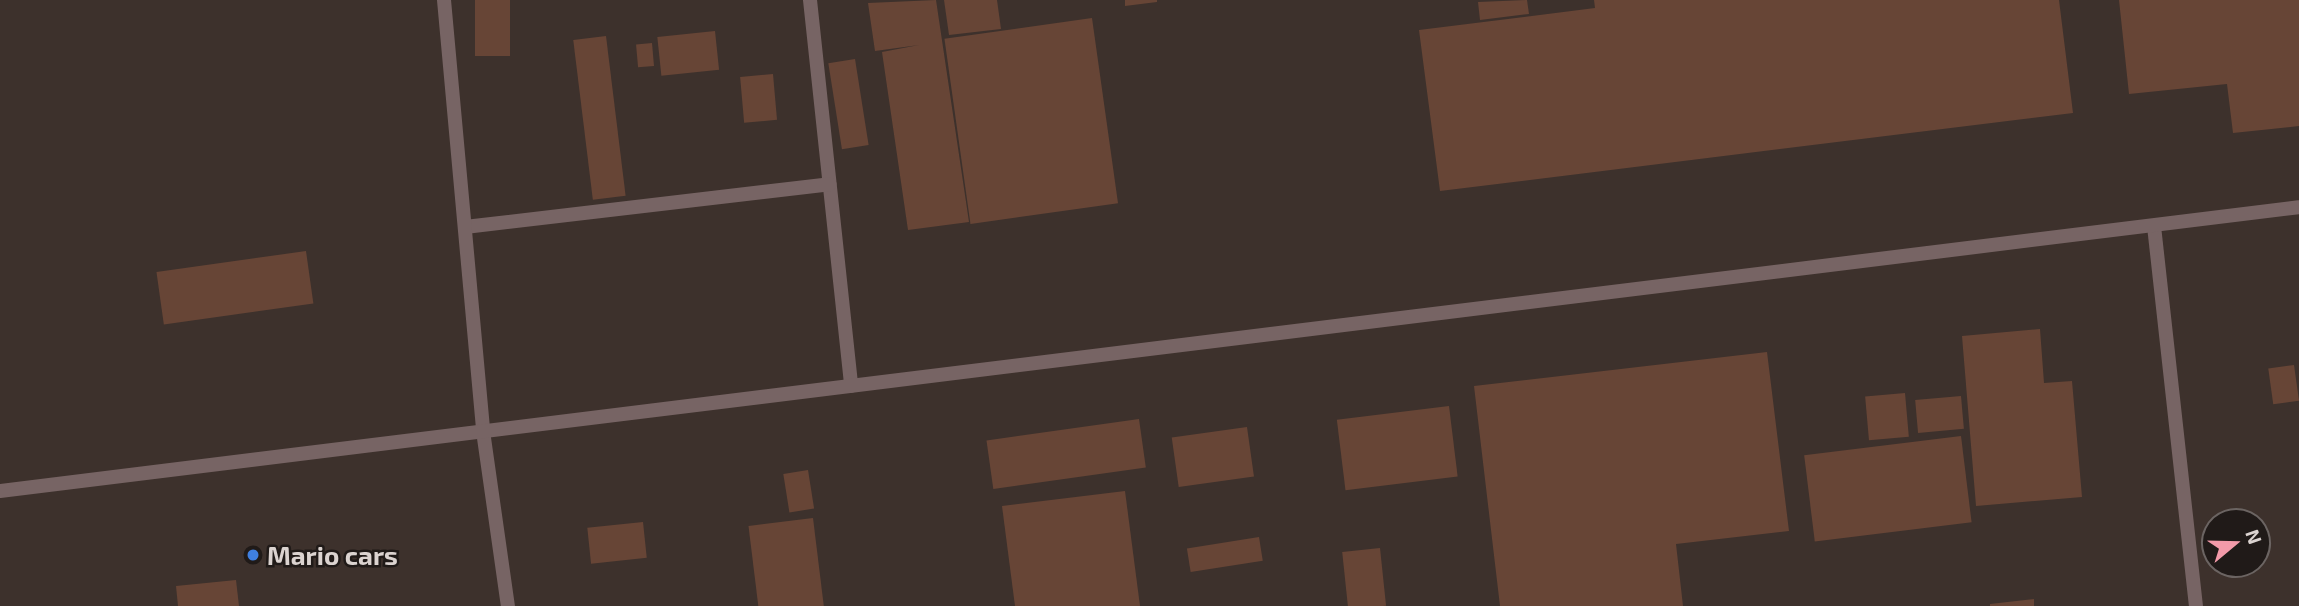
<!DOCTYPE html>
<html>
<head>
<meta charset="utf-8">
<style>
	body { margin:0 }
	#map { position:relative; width:2299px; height:606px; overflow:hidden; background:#3d312c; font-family:"Exo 2",sans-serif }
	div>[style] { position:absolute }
	.building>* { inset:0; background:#674536; transform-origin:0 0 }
	.service>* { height:14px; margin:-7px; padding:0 7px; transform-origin:7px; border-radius:7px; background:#776464 }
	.minor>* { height:14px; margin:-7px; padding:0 7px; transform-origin:7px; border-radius:7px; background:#776464 }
	.dots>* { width:19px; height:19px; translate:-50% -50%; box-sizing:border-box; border:4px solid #201a18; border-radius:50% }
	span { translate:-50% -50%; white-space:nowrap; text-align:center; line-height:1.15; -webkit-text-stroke:5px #201a18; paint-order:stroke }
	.poi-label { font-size:26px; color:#dbd3d0; font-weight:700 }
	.left { translate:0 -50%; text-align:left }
	.north { position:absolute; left:2201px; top:508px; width:70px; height:70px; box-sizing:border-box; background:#201a18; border:2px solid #6b6462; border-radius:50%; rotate:71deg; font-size:19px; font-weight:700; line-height:28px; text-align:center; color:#dbd3d0 }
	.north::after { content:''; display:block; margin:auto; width:24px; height:32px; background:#f39aa9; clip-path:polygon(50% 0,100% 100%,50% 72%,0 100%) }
</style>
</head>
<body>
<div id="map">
	<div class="building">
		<i style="left:475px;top:0;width:35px;height:56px"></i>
		<i style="clip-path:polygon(936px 0,969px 222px,908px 230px,882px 52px,919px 45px,875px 51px,868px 3px)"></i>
		<i style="clip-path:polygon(944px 0,997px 0,1001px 29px,949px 35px)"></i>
		<i style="clip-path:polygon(1125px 0,1157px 0,1157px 2px,1125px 6px)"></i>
		<i style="clip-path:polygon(1527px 0,1529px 14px,1480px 20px,1478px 2px)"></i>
		<i style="clip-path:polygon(1594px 0,2059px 0,2073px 113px,1440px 191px,1419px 30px,1595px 8px)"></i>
		<i style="clip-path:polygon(2119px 0,2299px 0,2299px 126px,2233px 133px,2227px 84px,2129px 94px)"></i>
		<i style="left:1092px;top:18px;width:187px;height:149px;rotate:82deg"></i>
		<i style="left:715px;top:31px;width:39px;height:58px;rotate:84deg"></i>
		<i style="left:606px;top:36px;width:161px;height:33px;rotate:83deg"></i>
		<i style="left:652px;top:43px;width:23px;height:16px;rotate:85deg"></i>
		<i style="left:855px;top:59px;width:87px;height:27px;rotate:81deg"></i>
		<i style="left:773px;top:74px;width:46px;height:33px;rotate:85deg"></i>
		<i style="left:306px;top:251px;width:53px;height:151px;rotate:82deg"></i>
		<i style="clip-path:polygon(2040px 329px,2044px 383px,2072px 381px,2082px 497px,1976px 506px,1962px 336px)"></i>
		<i style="clip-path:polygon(1767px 352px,1789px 531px,1676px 544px,1683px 606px,1500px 606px,1474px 386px)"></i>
		<i style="left:2294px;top:365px;width:36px;height:26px;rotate:82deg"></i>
		<i style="left:1905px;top:393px;width:44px;height:40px;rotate:85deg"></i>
		<i style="left:1961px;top:396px;width:33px;height:46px;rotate:85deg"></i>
		<i style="left:1449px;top:406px;width:71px;height:113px;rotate:83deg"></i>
		<i style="left:1139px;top:419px;width:49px;height:154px;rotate:82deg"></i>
		<i style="left:1247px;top:427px;width:50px;height:76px;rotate:82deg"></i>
		<i style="left:1961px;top:436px;width:87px;height:158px;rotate:83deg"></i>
		<i style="left:808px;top:470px;width:39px;height:25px;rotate:81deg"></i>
		<i style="clip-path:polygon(1125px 491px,1140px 606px,1015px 606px,1002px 506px)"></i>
		<i style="left:813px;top:518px;width:89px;height:65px;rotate:83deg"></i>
		<i style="left:643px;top:522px;width:36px;height:56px;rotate:84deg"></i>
		<i style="left:1259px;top:537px;width:24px;height:73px;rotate:81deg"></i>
		<i style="left:1380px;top:548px;width:58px;height:38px;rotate:84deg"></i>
		<i style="clip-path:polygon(236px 580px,239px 606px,178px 606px,176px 586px)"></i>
		<i style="clip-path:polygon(2034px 599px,2034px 606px,1990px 606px,1990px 604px)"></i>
	</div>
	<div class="service">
		<i style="left:810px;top:0;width:388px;rotate:83.9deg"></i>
		<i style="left:2154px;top:226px;width:382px;rotate:83.7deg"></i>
		<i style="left:465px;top:227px;width:367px;rotate:-6.7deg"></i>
		<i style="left:483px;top:431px;width:177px;rotate:81.9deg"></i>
	</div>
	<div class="minor">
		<i style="left:444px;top:0;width:433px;rotate:84.8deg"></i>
		<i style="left:0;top:491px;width:2316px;rotate:-7.04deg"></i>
	</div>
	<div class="dots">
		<i style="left:253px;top:555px;background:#3f7fe0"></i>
	</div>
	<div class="poi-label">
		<span class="left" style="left:267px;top:555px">Mario cars</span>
	</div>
	<div class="north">N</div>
</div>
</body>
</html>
